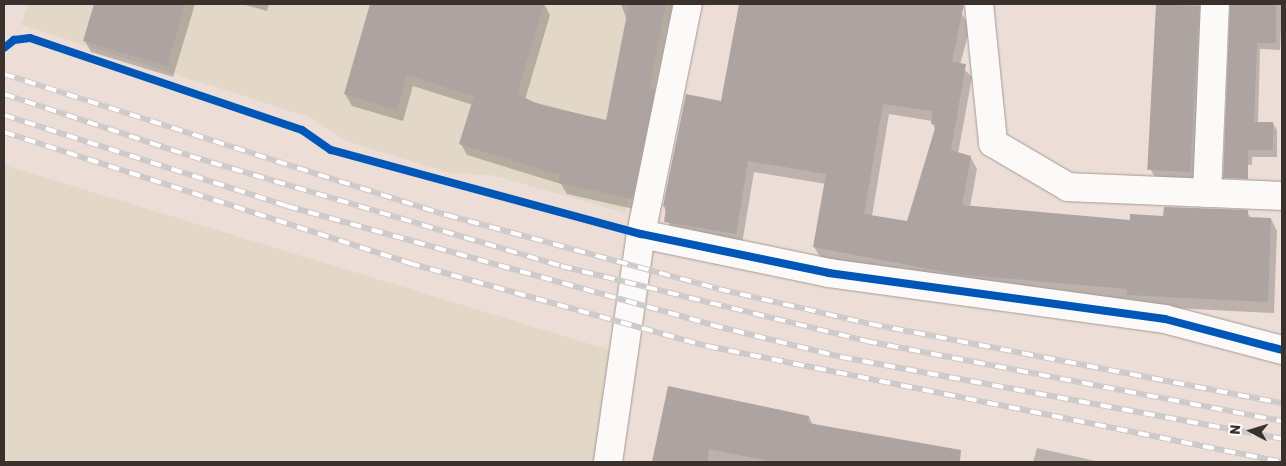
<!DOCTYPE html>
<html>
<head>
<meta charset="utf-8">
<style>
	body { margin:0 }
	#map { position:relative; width:1286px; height:466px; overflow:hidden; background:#ecded7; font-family:Rubik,sans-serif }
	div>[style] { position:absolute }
	.industrial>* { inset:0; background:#e3d7c8 }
	.shadow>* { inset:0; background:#0003 }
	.building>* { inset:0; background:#ada3a1; transform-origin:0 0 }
	.roads { filter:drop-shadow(0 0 1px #a49a94) drop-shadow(0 0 1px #a49a94) }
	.minor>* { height:28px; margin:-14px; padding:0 14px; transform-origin:14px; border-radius:14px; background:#fcfaf9 }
	.rail>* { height:5.5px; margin-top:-2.75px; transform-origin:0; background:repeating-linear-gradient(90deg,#fff 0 11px,#cecac9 0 22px); box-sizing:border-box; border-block:1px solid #cecac9 }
	.cycleway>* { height:8px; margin:-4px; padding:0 4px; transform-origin:4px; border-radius:4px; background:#0057b8 }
	span { translate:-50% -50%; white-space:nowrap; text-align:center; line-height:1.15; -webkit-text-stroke:5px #fff; paint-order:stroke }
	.frame { position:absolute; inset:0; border:5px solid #3a312c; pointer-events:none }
	.north { position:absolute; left:1226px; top:406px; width:50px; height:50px; -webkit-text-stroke:4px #fff; paint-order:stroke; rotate:275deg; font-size:14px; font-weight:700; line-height:20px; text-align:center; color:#3a312c }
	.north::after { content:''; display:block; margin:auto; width:18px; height:22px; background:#3a312c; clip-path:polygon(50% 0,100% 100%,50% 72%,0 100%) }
</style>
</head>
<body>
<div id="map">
	<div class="industrial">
		<i style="clip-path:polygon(28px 4px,672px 4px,626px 213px,491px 175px,450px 173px,345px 141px,312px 118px,21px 25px)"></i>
		<i style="clip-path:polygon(4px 165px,613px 351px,598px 462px,4px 462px)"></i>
	</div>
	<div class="shadow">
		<i style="clip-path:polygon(95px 4px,195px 4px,173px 77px,91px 52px,85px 41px)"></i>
		<i style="clip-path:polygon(242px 4px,269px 4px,267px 11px)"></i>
		<i style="clip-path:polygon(372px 4px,544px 4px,550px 15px,525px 100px,607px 121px,627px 21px,621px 4px,675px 4px,638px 210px,567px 194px,561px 184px,467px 155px,461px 144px,473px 105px,413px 86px,403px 121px,352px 106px,345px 94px)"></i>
		<i style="clip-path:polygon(evenodd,741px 4px,956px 4px,970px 27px,960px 65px,972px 77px,958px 154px,971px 158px,977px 169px,970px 207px,1131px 221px,1247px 211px,1251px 219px,1271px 219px,1277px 231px,1274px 313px,1134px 306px,1131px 300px,962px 285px,821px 258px,814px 247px,826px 184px,754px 172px,742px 244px,672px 233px,664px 206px,725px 95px,741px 4px,889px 114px,932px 121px,935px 130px,908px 223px,872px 216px,889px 114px)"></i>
		<i style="clip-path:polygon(1157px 4px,1205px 4px,1195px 183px,1170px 182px,1167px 177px,1155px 177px,1151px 170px)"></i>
		<i style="clip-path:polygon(1232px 4px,1282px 4px,1280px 50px,1260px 49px,1258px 123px,1273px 123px,1277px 130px,1277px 157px,1252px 157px,1252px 165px,1230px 163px)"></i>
		<i style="clip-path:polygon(669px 387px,809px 417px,813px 425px,946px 458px,946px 462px,654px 462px)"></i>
		<i style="clip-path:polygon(1037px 448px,1100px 462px,1033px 462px)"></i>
	</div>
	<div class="building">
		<i style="clip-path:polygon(94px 4px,185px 4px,167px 66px,83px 41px)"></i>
		<i style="clip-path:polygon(370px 4px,544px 4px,517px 94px,540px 105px,606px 120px,629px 4px,666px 4px,649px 88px,655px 89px,632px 199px,559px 183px,560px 175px,459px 144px,474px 96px,407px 75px,397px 110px,344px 94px)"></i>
		<i style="clip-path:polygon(evenodd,739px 4px,964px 4px,952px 62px,966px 64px,951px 150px,971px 156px,962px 205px,1130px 220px,1130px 214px,1163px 216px,1164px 207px,1248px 210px,1248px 217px,1271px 218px,1268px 302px,1127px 295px,1127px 289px,955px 274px,813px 247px,826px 174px,748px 161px,736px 234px,664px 222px,666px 207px,663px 206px,686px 94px,721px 101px,739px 4px,883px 104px,933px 111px,931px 124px,936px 125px,907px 221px,864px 214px,883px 104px)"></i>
		<i style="left:1156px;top:4px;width:43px;height:166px;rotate:3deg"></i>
		<i style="clip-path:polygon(1230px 4px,1275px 4px,1276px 11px,1276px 43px,1257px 43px,1254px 122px,1273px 122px,1273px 150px,1248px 150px,1248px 179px,1223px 178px)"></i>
		<i style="clip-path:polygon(668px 386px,809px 416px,808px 423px,961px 450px,960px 462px,774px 462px,709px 449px,707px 462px,652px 462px)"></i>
	</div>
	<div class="roads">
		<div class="minor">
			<i style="left:979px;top:4px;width:140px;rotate:84.2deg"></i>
			<i style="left:993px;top:143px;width:87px;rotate:30.4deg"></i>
			<i style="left:1068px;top:187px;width:214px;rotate:2.4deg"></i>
			<i style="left:1207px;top:193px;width:189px;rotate:-87.6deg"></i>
			<i style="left:641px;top:234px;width:192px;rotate:11.7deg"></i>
			<i style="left:829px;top:273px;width:339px;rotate:7.8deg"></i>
			<i style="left:1165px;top:319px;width:121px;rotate:14.8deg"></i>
			<i style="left:608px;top:462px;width:230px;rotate:-81.8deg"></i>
			<i style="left:641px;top:234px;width:235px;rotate:-78.5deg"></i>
		</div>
	</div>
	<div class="rail">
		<i style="left:4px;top:74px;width:465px;rotate:17.7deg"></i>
		<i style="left:447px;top:215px;width:282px;rotate:15.2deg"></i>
		<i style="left:719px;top:289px;width:156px;rotate:13deg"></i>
		<i style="left:871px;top:324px;width:419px;rotate:10.9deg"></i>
		<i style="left:4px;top:94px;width:196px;rotate:18.4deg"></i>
		<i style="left:190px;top:156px;width:387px;rotate:16.5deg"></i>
		<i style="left:561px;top:266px;width:314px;rotate:13.8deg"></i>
		<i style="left:866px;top:341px;width:424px;rotate:10.9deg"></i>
		<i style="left:4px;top:115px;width:297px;rotate:17.8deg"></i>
		<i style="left:287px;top:206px;width:441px;rotate:15.6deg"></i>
		<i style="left:712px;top:325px;width:133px;rotate:13.9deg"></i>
		<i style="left:841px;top:357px;width:449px;rotate:10.5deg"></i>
		<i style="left:4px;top:132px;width:426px;rotate:17.9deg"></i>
		<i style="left:409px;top:263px;width:309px;rotate:15.6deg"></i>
		<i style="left:707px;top:346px;width:587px;rotate:11.41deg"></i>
	</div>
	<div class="cycleway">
		<i style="left:4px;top:48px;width:13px;rotate:-39deg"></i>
		<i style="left:14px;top:40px;width:16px;rotate:-7deg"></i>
		<i style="left:30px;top:38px;width:287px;rotate:18.7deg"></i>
		<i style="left:302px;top:130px;width:35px;rotate:35deg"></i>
		<i style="left:331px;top:150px;width:321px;rotate:15.2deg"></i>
		<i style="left:641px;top:234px;width:192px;rotate:11.7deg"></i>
		<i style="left:829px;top:273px;width:339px;rotate:7.8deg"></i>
		<i style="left:1165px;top:319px;width:121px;rotate:14.8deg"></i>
	</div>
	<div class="frame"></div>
	<div class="north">N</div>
</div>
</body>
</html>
